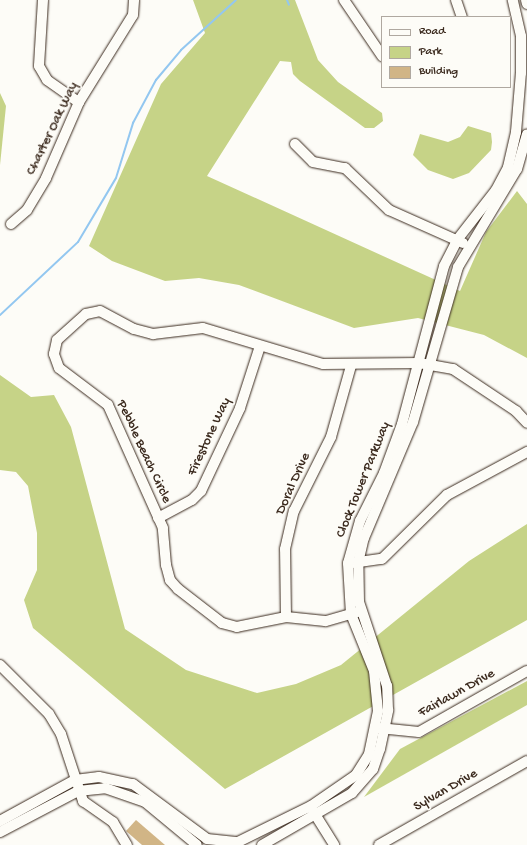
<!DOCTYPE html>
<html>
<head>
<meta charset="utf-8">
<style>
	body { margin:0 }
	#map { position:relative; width:527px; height:845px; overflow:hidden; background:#fdfcf7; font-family:"Gochi Hand",sans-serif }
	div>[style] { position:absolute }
	.green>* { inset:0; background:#c6d387 }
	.stream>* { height:2px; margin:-1px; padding:0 1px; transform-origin:1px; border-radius:1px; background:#93c7f0 }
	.building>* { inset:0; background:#d1b586 }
	.roads { filter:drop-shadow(0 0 1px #3b2a1e) drop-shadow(0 0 1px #3b2a1e) }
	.minor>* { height:10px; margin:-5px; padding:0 5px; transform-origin:5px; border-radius:5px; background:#fdfcf7 }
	span { translate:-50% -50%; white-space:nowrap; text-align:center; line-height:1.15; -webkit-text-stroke:3.5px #fdfcf7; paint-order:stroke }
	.street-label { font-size:14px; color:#3b2a1e }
	.legend { position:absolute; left:381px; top:16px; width:130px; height:72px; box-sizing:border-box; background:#fdfcf7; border:1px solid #afa8a0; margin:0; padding:5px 7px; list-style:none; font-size:12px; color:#3b2a1e }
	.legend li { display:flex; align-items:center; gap:8px; height:20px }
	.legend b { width:20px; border:1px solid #afa8a0 }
</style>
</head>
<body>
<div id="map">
	<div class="green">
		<i style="clip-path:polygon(193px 0,295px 0,318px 60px,338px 82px,382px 113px,383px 121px,374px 128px,365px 128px,300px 81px,293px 74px,291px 62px,280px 61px,207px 176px,460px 291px,486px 232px,517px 191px,527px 204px,527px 358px,484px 335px,418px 318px,354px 328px,239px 285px,199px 278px,165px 281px,112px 261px,89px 246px,161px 84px,205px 33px)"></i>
		<i style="clip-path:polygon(0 93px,6px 106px,0 165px)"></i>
		<i style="clip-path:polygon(468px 126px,491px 133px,492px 142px,491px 150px,469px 173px,453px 179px,428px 170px,413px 155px,420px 134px,448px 142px,460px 137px)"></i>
		<i style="clip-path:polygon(0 375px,31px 397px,54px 395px,71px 427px,125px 629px,186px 670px,257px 693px,296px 684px,341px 665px,469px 561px,527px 524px,527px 620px,225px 789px,33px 628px,24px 600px,37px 570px,37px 533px,28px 486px,16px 472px,0 470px)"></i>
		<i style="clip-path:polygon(527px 681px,527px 705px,364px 797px,400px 749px)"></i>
	</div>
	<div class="stream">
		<i style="left:287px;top:0;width:5px;rotate:68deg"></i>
		<i style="left:0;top:315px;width:107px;rotate:-43.1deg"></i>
		<i style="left:78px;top:242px;width:74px;rotate:-59.3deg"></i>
		<i style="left:116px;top:178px;width:58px;rotate:-72.8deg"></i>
		<i style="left:133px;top:123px;width:49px;rotate:-61.9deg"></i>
		<i style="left:156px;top:80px;width:39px;rotate:-50deg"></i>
		<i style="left:181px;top:50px;width:74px;rotate:-42.3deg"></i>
	</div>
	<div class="building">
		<i style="clip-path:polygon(136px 820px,165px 845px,142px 845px,126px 831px)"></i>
	</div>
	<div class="roads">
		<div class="minor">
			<i style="left:43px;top:0;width:66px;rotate:93.5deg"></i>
			<i style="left:39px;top:66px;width:16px;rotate:60deg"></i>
			<i style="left:47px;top:80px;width:39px;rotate:35deg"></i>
			<i style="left:344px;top:0;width:68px;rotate:55.8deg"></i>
			<i style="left:456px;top:0;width:18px;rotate:71deg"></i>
			<i style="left:526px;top:0;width:4px;rotate:76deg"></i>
			<i style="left:295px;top:144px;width:25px;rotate:45deg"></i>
			<i style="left:313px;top:162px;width:33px;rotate:11deg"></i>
			<i style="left:345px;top:168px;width:61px;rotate:43.7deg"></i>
			<i style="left:389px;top:210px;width:81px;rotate:24deg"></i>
			<i style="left:11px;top:224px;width:21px;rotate:-41deg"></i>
			<i style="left:27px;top:210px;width:37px;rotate:-59deg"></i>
			<i style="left:46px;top:178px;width:83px;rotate:-66.5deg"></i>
			<i style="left:79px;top:102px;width:102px;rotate:-58.2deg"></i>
			<i style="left:133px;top:15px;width:15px;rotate:-86deg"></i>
			<i style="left:158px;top:518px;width:38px;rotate:-28deg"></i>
			<i style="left:192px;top:500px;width:13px;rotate:-45deg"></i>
			<i style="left:201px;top:491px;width:92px;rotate:-64.8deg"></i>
			<i style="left:240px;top:408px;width:65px;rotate:-72.1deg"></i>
			<i style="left:352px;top:563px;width:30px;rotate:-8deg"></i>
			<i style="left:382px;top:559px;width:91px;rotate:-44.6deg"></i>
			<i style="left:447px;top:495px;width:91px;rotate:-28.3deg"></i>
			<i style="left:361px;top:611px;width:37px;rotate:164deg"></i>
			<i style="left:325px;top:621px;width:39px;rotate:-174deg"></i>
			<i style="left:286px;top:617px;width:50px;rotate:168.5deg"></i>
			<i style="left:237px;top:627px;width:16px;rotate:-165deg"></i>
			<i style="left:222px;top:623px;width:56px;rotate:-142.3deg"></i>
			<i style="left:178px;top:589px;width:12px;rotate:-132deg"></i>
			<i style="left:170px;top:580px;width:16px;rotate:-105deg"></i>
			<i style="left:166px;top:565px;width:37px;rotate:-95deg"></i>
			<i style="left:163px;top:528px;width:135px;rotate:-114.1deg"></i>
			<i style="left:108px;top:405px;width:61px;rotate:-142.9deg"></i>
			<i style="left:59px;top:368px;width:15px;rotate:-110deg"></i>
			<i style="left:54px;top:354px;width:14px;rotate:-78deg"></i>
			<i style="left:57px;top:340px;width:39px;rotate:-42deg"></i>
			<i style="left:86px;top:314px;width:14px;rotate:-12deg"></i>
			<i style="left:100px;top:311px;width:38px;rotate:28deg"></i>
			<i style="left:134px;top:329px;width:20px;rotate:15deg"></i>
			<i style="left:153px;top:334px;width:50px;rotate:-6.8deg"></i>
			<i style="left:203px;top:328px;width:125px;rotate:16.7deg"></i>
			<i style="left:323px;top:364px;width:96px;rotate:-0.6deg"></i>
			<i style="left:419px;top:363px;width:35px;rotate:10deg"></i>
			<i style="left:453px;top:369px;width:76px;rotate:33.7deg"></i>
			<i style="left:516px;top:411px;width:16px;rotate:47deg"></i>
			<i style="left:286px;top:617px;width:68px;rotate:-90.8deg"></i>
			<i style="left:285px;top:549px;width:39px;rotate:-77deg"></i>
			<i style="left:294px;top:511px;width:83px;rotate:-63.4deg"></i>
			<i style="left:331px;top:437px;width:74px;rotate:-74.3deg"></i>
			<i style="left:0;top:665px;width:69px;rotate:45deg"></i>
			<i style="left:49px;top:714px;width:23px;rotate:59deg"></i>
			<i style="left:61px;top:734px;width:71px;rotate:71.8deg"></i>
			<i style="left:83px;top:801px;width:37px;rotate:35deg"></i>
			<i style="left:113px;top:822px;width:27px;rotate:59deg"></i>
			<i style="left:379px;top:728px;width:40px;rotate:5.7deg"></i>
			<i style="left:419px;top:732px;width:124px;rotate:-29.5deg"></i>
			<i style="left:313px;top:811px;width:40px;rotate:58deg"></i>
			<i style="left:0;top:821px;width:85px;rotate:-28.7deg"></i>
			<i style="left:75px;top:780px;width:24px;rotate:-7deg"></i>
			<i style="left:99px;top:777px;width:35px;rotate:12deg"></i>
			<i style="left:133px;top:784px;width:92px;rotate:36.6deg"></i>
			<i style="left:207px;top:839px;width:31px;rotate:6deg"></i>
			<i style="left:238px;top:842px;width:81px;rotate:-26.3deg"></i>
			<i style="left:311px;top:806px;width:55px;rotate:-34.6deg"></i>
			<i style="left:356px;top:775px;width:25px;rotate:-58deg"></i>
			<i style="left:369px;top:754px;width:44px;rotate:-78.2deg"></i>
			<i style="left:378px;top:711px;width:40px;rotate:-95.7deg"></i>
			<i style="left:374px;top:671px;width:61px;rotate:-112deg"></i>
			<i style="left:351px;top:614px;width:51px;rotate:-93.4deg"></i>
			<i style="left:348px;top:563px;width:44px;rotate:-74.1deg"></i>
			<i style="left:360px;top:521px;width:54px;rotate:-63.4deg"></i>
			<i style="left:384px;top:473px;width:52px;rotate:-69.8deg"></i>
			<i style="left:402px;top:424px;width:163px;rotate:-75.1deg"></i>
			<i style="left:444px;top:266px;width:29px;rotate:-63deg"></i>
			<i style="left:457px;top:240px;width:63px;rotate:-52deg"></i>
			<i style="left:496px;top:190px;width:26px;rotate:-62deg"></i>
			<i style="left:508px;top:167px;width:36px;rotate:-77deg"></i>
			<i style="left:516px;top:132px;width:59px;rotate:-85.2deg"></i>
			<i style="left:521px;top:73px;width:37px;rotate:-90deg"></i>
			<i style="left:521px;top:36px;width:37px;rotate:-103deg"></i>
			<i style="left:0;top:832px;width:88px;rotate:-27.7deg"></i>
			<i style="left:78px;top:791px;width:27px;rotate:-6deg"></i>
			<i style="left:105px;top:788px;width:42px;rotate:19.3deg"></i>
			<i style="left:145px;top:802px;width:67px;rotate:39.6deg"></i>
			<i style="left:262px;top:845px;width:104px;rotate:-30deg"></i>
			<i style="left:352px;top:793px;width:32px;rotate:-49deg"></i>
			<i style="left:373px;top:769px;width:21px;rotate:-71deg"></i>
			<i style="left:380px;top:749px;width:40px;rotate:-78deg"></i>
			<i style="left:388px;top:710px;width:24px;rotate:-92deg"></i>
			<i style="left:387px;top:686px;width:89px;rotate:-108.4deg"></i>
			<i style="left:359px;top:602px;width:39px;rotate:-91deg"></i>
			<i style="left:358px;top:563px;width:26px;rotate:-77deg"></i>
			<i style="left:364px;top:538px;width:126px;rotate:-67.1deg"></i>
			<i style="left:413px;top:422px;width:161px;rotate:-73.8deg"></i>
			<i style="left:458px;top:267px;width:114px;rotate:-59deg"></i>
			<i style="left:517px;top:169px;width:36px;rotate:-74deg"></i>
			<i style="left:379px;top:845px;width:170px;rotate:-29.6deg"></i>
		</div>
	</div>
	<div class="street-label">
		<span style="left:53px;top:129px;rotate:-64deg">Charter Oak Way</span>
		<span style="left:210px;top:437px;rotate:-65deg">Firestone Way</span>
		<span style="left:143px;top:452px;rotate:65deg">Pebble Beach Circle</span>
		<span style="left:364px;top:480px;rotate:-68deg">Clock Tower Parkway</span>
		<span style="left:294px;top:484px;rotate:-66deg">Doral Drive</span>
		<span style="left:457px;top:694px;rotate:-29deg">Fairlawn Drive</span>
		<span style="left:446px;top:791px;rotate:-30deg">Sylvan Drive</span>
	</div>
	<ul class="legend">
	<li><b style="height:5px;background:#fdfcf7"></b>Road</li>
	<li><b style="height:11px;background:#c6d387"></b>Park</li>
	<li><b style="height:11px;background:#d1b586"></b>Building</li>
	</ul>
</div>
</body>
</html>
